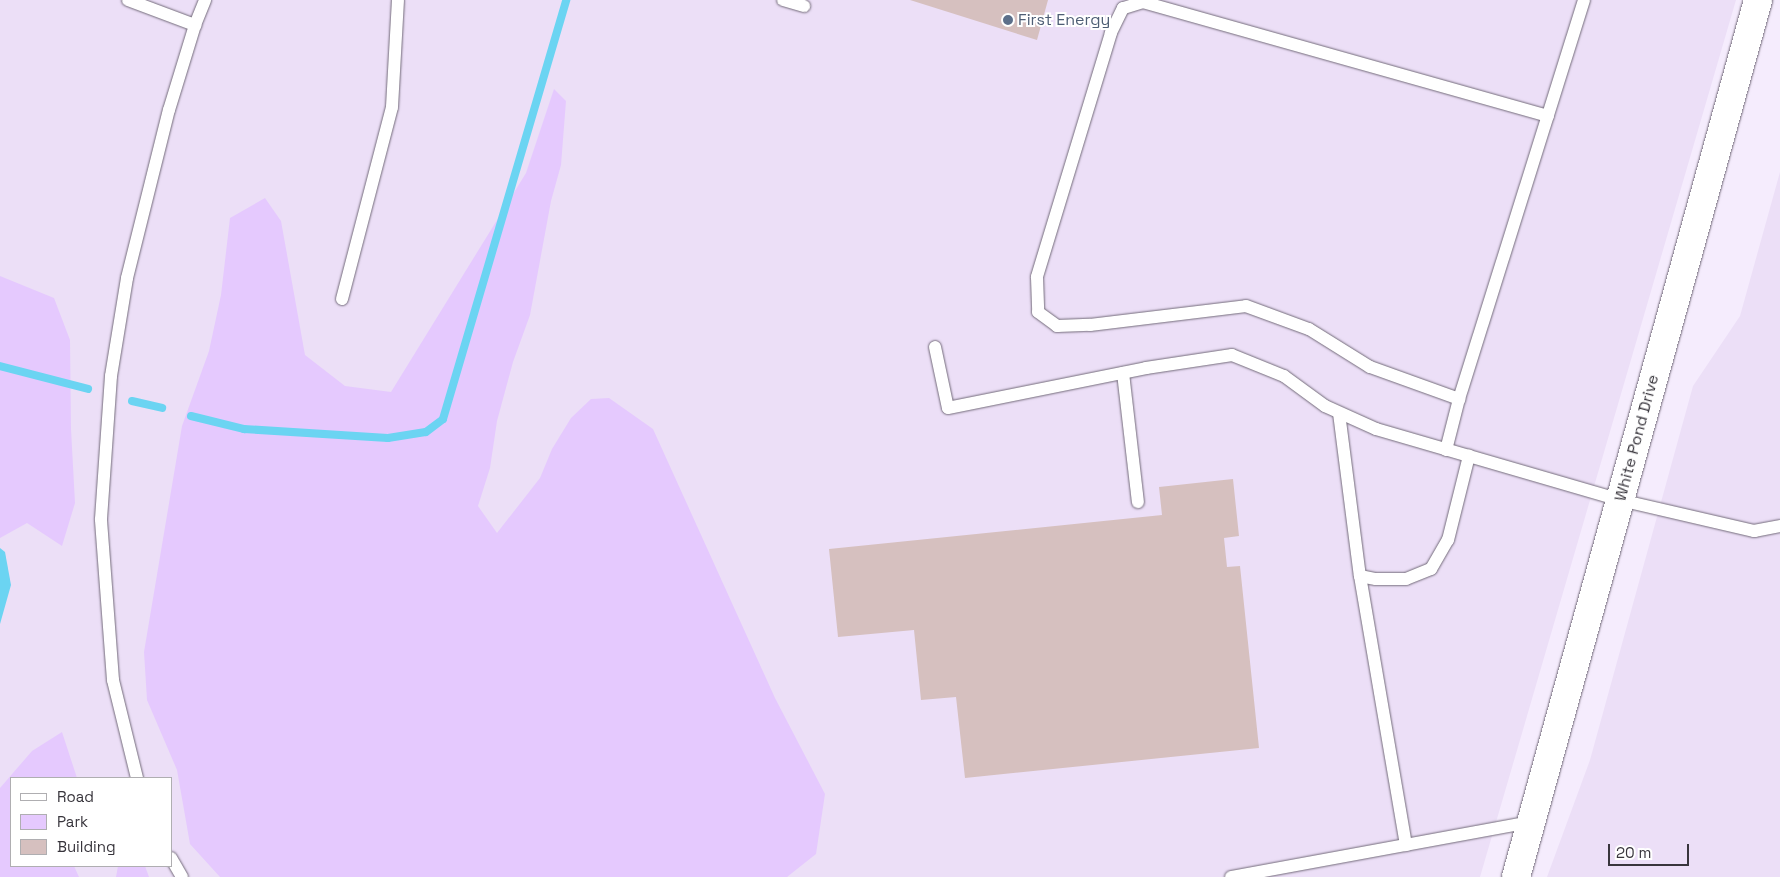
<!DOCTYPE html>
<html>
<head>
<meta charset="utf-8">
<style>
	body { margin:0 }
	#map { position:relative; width:1780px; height:877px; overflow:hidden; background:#f5ecfd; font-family:"Space Grotesk",sans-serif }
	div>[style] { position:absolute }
	.built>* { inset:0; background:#ecdff7 }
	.green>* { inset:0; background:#e5c9fe }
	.water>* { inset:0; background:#6bd4f2 }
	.stream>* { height:8px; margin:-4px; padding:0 4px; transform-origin:4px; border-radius:4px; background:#6bd4f2 }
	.building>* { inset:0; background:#d6c0bf }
	.roads { filter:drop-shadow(0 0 1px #736b7a) drop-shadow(0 0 1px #736b7a) }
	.service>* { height:12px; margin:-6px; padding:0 6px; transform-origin:6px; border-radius:6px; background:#fff }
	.tertiary>* { height:28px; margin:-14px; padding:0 14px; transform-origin:14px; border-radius:14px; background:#fff }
	.dots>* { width:14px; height:14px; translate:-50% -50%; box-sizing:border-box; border:2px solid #fff; border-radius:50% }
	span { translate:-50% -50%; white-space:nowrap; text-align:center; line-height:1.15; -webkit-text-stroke:4px #fff; paint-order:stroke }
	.service-label { font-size:16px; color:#4e5e75 }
	.left { translate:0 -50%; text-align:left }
	.street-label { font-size:16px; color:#38353c }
	.legend { position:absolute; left:10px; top:777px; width:162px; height:90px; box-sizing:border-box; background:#fff; border:1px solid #afaeb1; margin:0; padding:6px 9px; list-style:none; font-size:15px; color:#38353c }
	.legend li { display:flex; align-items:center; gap:10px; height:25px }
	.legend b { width:25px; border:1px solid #afaeb1 }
	.scale { position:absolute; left:1608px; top:844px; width:81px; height:22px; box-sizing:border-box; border:2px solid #38353c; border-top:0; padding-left:6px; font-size:15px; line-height:18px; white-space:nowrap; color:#38353c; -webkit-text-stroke:4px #fff; paint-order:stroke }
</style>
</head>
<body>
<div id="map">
	<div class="built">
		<i style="clip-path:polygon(evenodd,0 0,1736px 0,1480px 877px,0 877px,0 0,11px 778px,171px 778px,171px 866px,11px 866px,11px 778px)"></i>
		<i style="clip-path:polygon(1780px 172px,1780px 877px,1547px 877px,1590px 760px,1693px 386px,1740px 316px)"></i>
	</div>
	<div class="green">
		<i style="clip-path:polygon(554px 89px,566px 101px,561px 165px,551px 201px,530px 315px,513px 362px,497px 421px,490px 468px,478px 506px,497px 533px,540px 478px,552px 449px,571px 418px,591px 399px,609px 398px,653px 429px,775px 698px,825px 794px,816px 854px,787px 877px,220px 877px,190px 844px,177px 770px,147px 700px,144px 652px,182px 426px,209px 351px,221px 295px,230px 218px,265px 198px,281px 221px,305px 355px,345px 386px,391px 392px,526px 173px)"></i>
		<i style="clip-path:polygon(0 276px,54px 298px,70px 340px,71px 429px,75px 503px,62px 546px,27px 523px,0 538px)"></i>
		<i style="clip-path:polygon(62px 732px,77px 778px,11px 778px,11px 866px,74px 866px,79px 877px,0 877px,0 788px,32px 751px)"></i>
		<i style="clip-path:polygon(118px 866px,145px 866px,149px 877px,116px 877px)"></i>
	</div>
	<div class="water">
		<i style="clip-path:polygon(0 548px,5px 552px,11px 585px,0 624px)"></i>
	</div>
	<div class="stream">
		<i style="left:0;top:366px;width:91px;rotate:14.6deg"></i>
		<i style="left:132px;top:401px;width:31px;rotate:13deg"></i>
		<i style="left:191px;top:416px;width:55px;rotate:13.8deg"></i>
		<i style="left:244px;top:429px;width:144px;rotate:3.6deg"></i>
		<i style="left:388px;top:438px;width:38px;rotate:-9deg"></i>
		<i style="left:426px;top:432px;width:21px;rotate:-37deg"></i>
		<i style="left:443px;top:419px;width:437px;rotate:-73.6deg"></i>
	</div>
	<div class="building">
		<i style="clip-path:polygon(910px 0,1048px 0,1037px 40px)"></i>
		<i style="clip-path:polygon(1233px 479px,1239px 536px,1224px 538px,1227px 567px,1240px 566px,1259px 748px,965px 778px,956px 697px,921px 700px,914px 630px,838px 637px,829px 549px,1162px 515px,1159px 487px)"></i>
	</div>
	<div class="roads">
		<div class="service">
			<i style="left:128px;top:0;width:72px;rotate:20.5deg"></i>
			<i style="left:783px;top:0;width:22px;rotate:16deg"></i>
			<i style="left:1548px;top:116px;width:421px;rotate:-164.3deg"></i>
			<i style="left:1143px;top:2px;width:21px;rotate:163deg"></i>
			<i style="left:1123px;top:8px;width:28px;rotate:116deg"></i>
			<i style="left:1111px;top:33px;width:255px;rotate:106.9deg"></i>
			<i style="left:1037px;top:277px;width:35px;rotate:88deg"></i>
			<i style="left:1038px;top:312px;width:24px;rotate:36deg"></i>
			<i style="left:1057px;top:326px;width:33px;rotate:-2deg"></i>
			<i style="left:1090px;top:325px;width:157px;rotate:-6.9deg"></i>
			<i style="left:1246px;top:306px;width:67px;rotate:20.1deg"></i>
			<i style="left:1309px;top:329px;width:72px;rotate:31.9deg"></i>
			<i style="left:1370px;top:367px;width:95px;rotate:19.8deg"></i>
			<i style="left:1459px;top:399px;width:418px;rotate:-72.6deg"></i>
			<i style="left:342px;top:299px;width:198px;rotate:-75.4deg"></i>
			<i style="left:392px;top:107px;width:107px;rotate:-86.8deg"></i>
			<i style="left:935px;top:347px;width:62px;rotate:78deg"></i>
			<i style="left:948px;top:408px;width:202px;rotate:-11.4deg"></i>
			<i style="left:1146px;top:368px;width:87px;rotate:-8.6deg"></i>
			<i style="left:1232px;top:355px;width:56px;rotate:22deg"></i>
			<i style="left:1284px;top:376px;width:51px;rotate:36.2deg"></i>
			<i style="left:1325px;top:406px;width:56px;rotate:24.3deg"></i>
			<i style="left:1376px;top:429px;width:254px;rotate:16.2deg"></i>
			<i style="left:1620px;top:500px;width:138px;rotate:13deg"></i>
			<i style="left:1754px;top:531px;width:26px;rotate:-11deg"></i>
			<i style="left:1123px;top:373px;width:130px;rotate:83.4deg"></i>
			<i style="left:1339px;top:413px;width:164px;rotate:82.7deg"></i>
			<i style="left:1360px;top:576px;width:16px;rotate:11deg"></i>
			<i style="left:1376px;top:579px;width:30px"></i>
			<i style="left:1406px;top:579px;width:27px;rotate:-22deg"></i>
			<i style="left:1431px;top:569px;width:34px;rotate:-60deg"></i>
			<i style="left:1448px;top:540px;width:87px;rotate:-76deg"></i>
			<i style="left:1446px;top:450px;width:53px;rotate:-75.7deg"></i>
			<i style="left:1360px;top:576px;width:273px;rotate:80.3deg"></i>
			<i style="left:137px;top:778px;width:101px;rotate:-103.8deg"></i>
			<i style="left:113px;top:680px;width:161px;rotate:-94.3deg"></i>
			<i style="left:101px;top:519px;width:143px;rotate:-86deg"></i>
			<i style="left:111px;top:376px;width:99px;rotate:-80.7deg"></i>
			<i style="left:127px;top:278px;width:173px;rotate:-76deg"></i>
			<i style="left:169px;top:110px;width:89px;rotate:-73deg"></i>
			<i style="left:195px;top:25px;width:27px;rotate:-68deg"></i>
			<i style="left:171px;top:858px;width:22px;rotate:60deg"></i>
			<i style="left:1231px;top:877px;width:306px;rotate:-10.4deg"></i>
		</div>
		<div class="tertiary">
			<i style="left:1516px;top:877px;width:910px;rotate:-74.57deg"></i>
		</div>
	</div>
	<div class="dots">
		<i style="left:1008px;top:20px;background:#5c6f8a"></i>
	</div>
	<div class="service-label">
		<span class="left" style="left:1018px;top:20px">First Energy</span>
	</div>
	<div class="street-label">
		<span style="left:1637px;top:438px;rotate:-75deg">White Pond Drive</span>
	</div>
	<ul class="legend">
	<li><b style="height:6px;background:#fff"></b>Road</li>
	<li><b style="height:14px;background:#e5c9fe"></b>Park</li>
	<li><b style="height:14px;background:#d6c0bf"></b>Building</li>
	</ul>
	<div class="scale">20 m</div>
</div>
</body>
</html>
